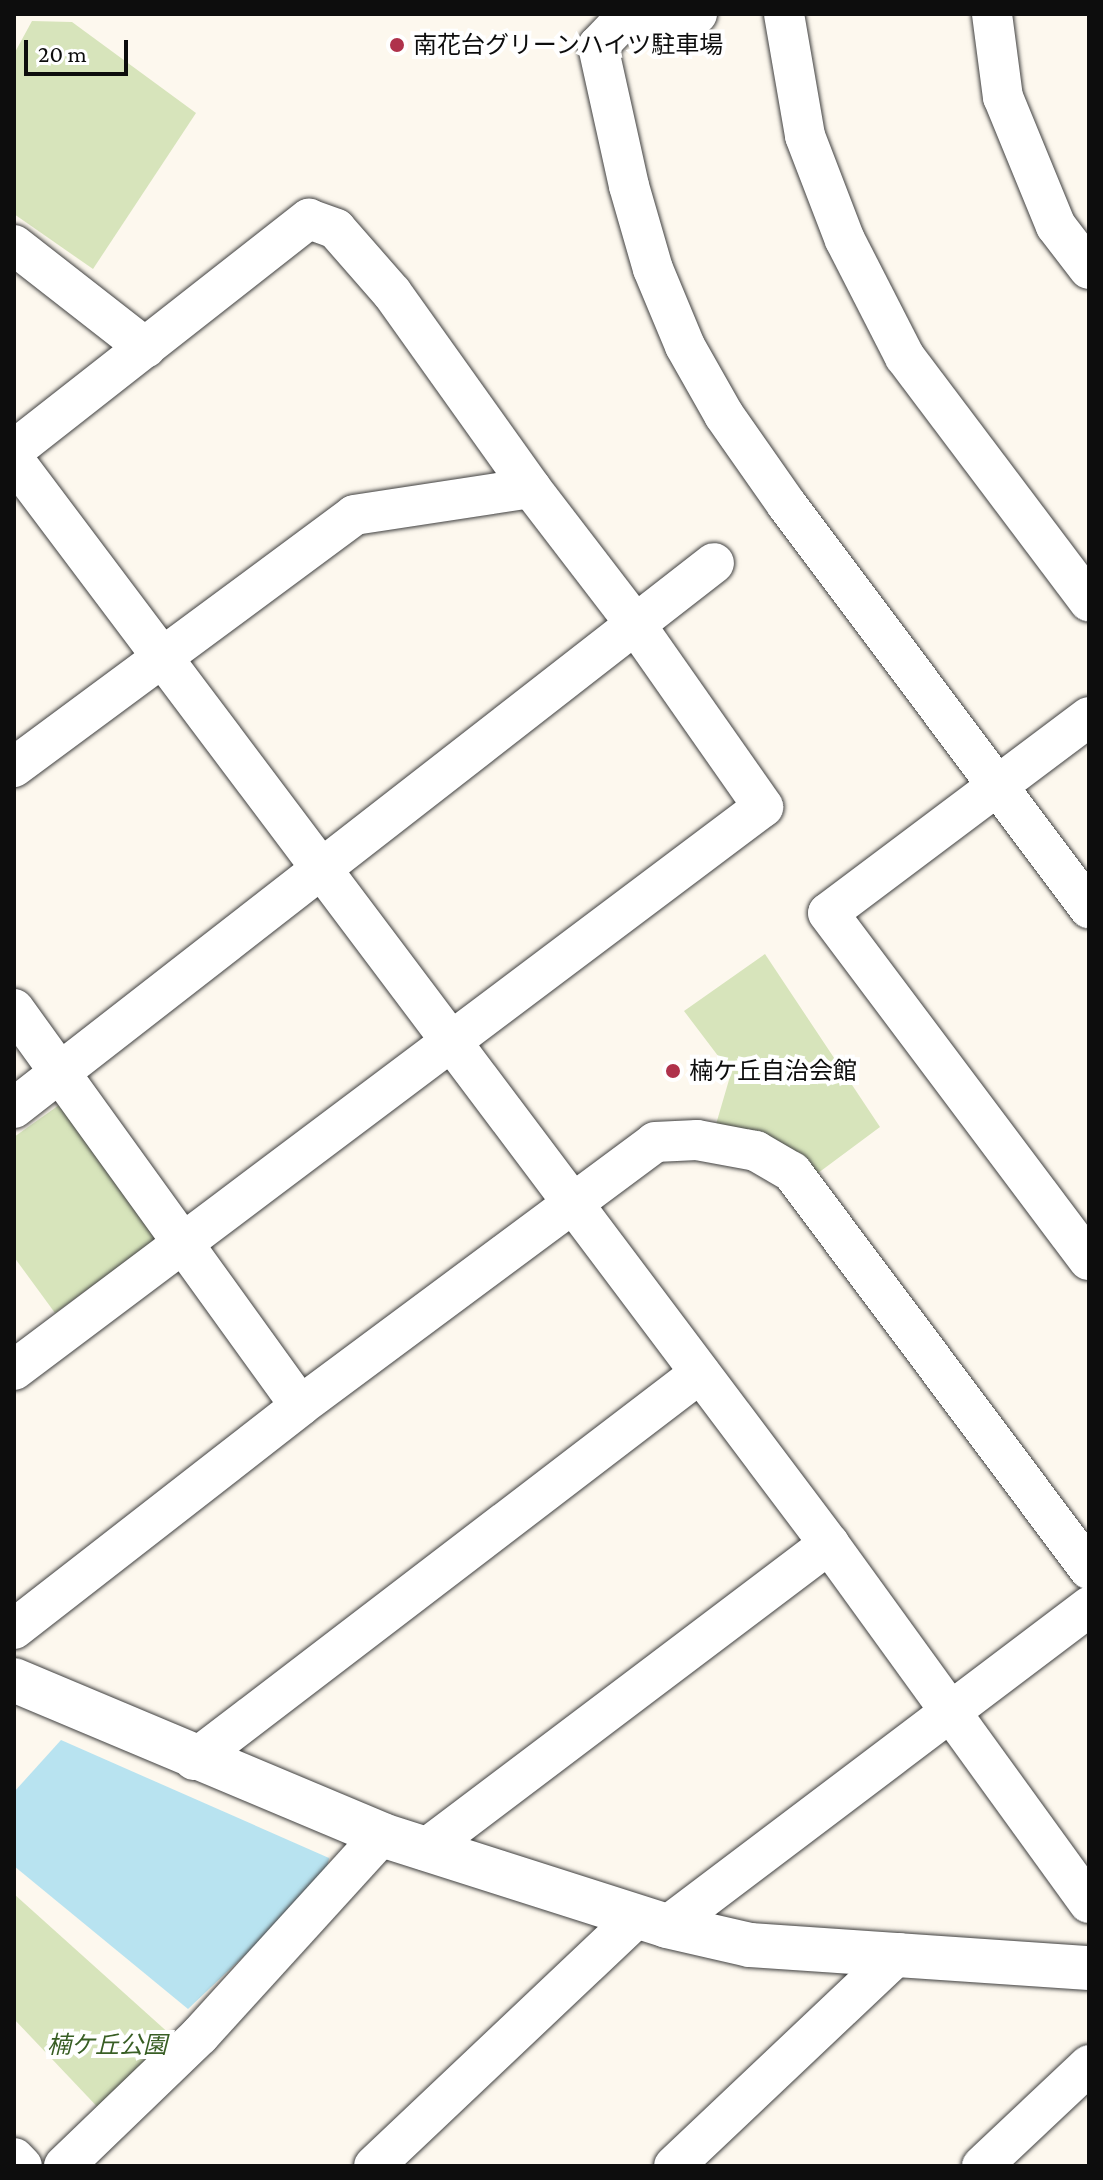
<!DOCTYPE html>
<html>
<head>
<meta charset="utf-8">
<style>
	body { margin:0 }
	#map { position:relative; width:1103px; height:2180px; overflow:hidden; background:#fdf8ee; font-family:"Crimson Pro","Noto Sans JP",serif }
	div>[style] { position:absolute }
	.green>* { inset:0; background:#d7e4bb }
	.water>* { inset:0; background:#b8e3f0 }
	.roads { filter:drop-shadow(0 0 2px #404040) drop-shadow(0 0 2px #404040) }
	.minor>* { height:40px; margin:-20px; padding:0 20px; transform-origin:20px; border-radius:20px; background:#fff }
	.tertiary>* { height:44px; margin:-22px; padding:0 22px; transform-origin:22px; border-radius:22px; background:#fff }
	.dots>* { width:22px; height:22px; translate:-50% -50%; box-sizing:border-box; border:4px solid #fff; border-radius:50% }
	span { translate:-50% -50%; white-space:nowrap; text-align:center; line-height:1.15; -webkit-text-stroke:8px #fff; paint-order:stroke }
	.poi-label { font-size:24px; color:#0d0d0d }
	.left { translate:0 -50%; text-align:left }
	.park-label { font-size:24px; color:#385e24; font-style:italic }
	.frame { position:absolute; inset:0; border:16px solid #0d0d0d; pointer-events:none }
	.scale { position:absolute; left:24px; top:40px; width:104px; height:36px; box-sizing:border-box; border:4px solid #0d0d0d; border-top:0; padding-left:10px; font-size:24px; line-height:28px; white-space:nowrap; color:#0d0d0d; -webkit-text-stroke:6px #fff; paint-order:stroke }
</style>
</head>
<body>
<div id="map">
	<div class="green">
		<i style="clip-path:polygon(32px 21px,72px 22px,196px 113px,93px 269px,14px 214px,14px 54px)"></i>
		<i style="clip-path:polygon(765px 954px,880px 1127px,810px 1179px,712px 1138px,731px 1073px,684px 1011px)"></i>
		<i style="clip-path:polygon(59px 1105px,156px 1240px,55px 1313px,14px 1257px,14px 1137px)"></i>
		<i style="clip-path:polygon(14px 1894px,182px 2045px,106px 2116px,14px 2019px)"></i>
	</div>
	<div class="water">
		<i style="clip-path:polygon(61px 1740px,329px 1858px,325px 1879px,188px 2009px,14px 1866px,14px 1792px)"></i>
	</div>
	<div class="roads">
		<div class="minor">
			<i style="left:697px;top:14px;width:72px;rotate:176.8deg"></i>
			<i style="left:625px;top:18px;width:39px;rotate:134deg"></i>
			<i style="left:598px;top:46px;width:143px;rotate:77.5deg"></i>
			<i style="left:629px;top:186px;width:86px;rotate:73.9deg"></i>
			<i style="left:653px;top:269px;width:83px;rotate:67.4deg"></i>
			<i style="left:685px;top:346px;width:79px;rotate:60.5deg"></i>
			<i style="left:724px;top:415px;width:110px;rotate:55deg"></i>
			<i style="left:787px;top:505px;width:504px;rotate:53.15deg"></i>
			<i style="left:784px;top:14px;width:124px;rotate:80.2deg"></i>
			<i style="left:805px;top:136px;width:111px;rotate:69deg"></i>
			<i style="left:845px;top:240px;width:131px;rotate:62.9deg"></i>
			<i style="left:905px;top:357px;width:306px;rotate:53deg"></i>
			<i style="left:992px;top:14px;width:84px;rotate:82.5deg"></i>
			<i style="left:1003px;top:97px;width:139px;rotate:67.7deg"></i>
			<i style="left:1056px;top:226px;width:54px;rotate:52.5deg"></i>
			<i style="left:14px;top:245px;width:167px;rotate:38deg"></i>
			<i style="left:14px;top:450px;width:375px;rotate:-38.1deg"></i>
			<i style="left:309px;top:219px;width:29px;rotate:20deg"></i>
			<i style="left:336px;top:229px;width:85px;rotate:48.8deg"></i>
			<i style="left:392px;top:293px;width:239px;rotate:54.5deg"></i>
			<i style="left:531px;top:488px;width:168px;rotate:52.5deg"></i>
			<i style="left:633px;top:621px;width:227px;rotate:55deg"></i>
			<i style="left:763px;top:807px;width:937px;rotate:143.07deg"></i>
			<i style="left:14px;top:460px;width:1356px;rotate:53.06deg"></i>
			<i style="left:829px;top:1544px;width:443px;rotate:54.1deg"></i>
			<i style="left:1089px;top:717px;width:326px;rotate:143.1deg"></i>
			<i style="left:828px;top:913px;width:434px;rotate:53.1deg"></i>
			<i style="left:14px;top:767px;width:423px;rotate:-36.5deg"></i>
			<i style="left:354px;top:515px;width:179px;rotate:-8.7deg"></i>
			<i style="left:14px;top:1009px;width:489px;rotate:54.2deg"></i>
			<i style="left:14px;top:1108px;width:887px;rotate:-37.9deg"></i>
			<i style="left:14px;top:1629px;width:363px;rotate:-37.9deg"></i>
			<i style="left:300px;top:1406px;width:442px;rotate:-36.6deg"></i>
			<i style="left:655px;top:1142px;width:42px;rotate:-2.7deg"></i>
			<i style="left:697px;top:1140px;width:60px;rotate:10.6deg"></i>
			<i style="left:756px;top:1151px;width:42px;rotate:30.3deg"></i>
			<i style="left:792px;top:1172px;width:496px;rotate:53.2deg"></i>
			<i style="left:194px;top:1760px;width:637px;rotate:-37.41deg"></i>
			<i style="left:424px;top:1850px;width:508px;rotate:-37.07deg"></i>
			<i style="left:667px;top:1926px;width:529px;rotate:-37.09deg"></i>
			<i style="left:14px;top:2158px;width:11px;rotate:45deg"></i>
			<i style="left:64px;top:2166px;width:189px;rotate:-43.9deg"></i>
			<i style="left:200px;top:2035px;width:270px;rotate:-47.7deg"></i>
			<i style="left:374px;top:2166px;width:362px;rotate:-43.4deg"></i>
			<i style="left:674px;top:2166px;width:310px;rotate:-43.4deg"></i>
			<i style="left:982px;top:2166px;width:147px;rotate:-43.3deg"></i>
		</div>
		<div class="tertiary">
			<i style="left:14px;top:1680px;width:399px;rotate:22.8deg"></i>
			<i style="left:382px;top:1835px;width:299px;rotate:17.7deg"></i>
			<i style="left:667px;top:1926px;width:85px;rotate:12.9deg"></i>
			<i style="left:750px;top:1945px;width:340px;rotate:3.9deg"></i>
		</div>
	</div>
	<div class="dots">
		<i style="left:397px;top:45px;background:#af324b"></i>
		<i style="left:673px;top:1071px;background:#af324b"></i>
	</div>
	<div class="poi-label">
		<span class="left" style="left:413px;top:45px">南花台グリーンハイツ駐車場</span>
		<span class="left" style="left:689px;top:1071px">楠ケ丘自治会館</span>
	</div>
	<div class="park-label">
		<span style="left:107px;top:2045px">楠ケ丘公園</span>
	</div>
	<div class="frame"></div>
	<div class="scale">20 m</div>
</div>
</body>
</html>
